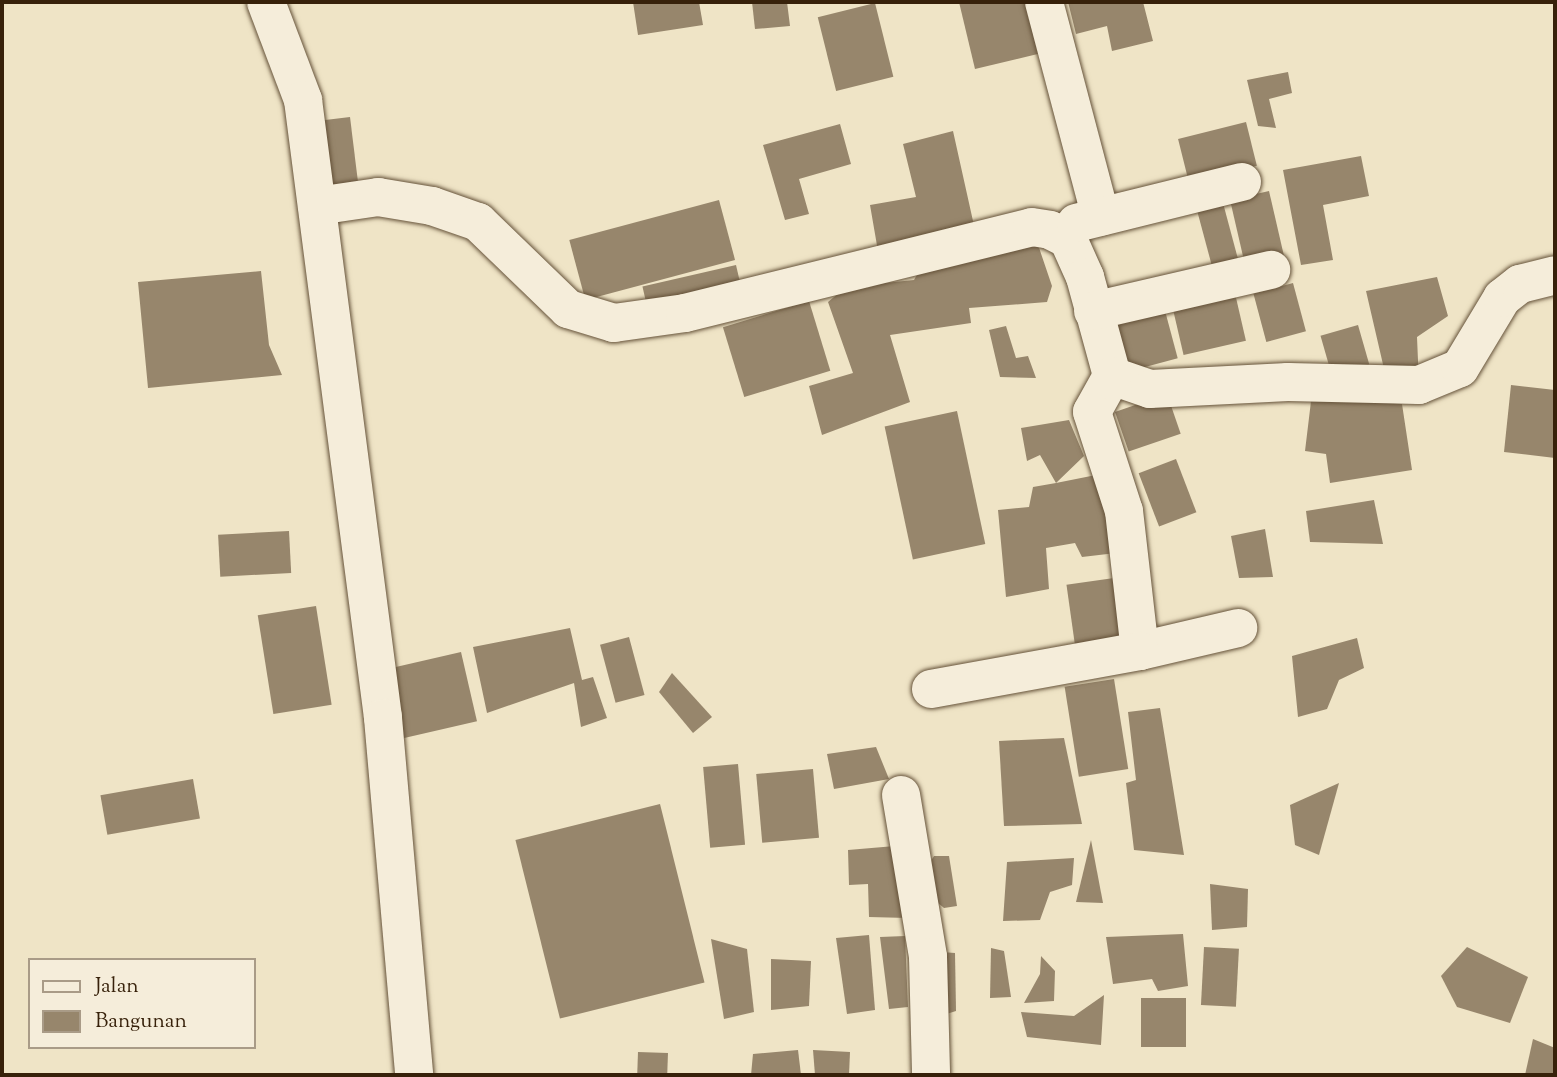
<!DOCTYPE html>
<html>
<head>
<meta charset="utf-8">
<style>
	body { margin:0 }
	#map { position:relative; width:1557px; height:1077px; overflow:hidden; background:#efe4c6; font-family:"Sorts Mill Goudy",serif }
	div>[style] { position:absolute }
	.building>* { inset:0; background:#97866c; transform-origin:0 0 }
	.roads { filter:drop-shadow(0 0 2px #655239) drop-shadow(0 0 2px #655239) }
	.minor>* { height:38px; margin:-19px; padding:0 19px; transform-origin:19px; border-radius:19px; background:#f5edda }
	span { translate:-50% -50%; white-space:nowrap; text-align:center; line-height:1.15; -webkit-text-stroke:7px #f5edda; paint-order:stroke }
	.frame { position:absolute; inset:0; border:4px solid #37210a; pointer-events:none }
	.legend { position:absolute; left:28px; top:958px; width:228px; height:91px; box-sizing:border-box; background:#f5edda; border:2px solid #a99b87; margin:0; padding:9px 12px; list-style:none; font-size:21px; color:#37210a }
	.legend li { display:flex; align-items:center; gap:14px; height:35px }
	.legend b { width:35px; border:2px solid #a99b87 }
</style>
</head>
<body>
<div id="map">
	<div class="building">
		<i style="clip-path:polygon(633px 2px,699px 2px,703px 25px,638px 35px)"></i>
		<i style="clip-path:polygon(752px 2px,787px 2px,790px 26px,755px 29px)"></i>
		<i style="clip-path:polygon(959px 2px,1033px 2px,1046px 52px,975px 69px)"></i>
		<i style="clip-path:polygon(1068px 2px,1143px 2px,1153px 41px,1112px 51px,1107px 26px,1076px 34px)"></i>
		<i style="left:875px;top:3px;width:76px;height:59px;rotate:76deg"></i>
		<i style="clip-path:polygon(1288px 72px,1292px 93px,1269px 99px,1276px 128px,1258px 126px,1247px 80px)"></i>
		<i style="left:350px;top:117px;width:65px;height:29px;rotate:83deg"></i>
		<i style="left:1246px;top:122px;width:45px;height:70px;rotate:76deg"></i>
		<i style="clip-path:polygon(840px 124px,851px 164px,799px 179px,809px 214px,785px 220px,763px 145px)"></i>
		<i style="clip-path:polygon(953px 131px,977px 239px,879px 257px,870px 205px,916px 197px,903px 144px)"></i>
		<i style="clip-path:polygon(1361px 156px,1369px 196px,1323px 205px,1333px 260px,1301px 265px,1283px 170px)"></i>
		<i style="left:1269px;top:191px;width:69px;height:40px;rotate:77deg"></i>
		<i style="left:719px;top:200px;width:62px;height:155px;rotate:75deg"></i>
		<i style="left:1223px;top:203px;width:63px;height:27px;rotate:75deg"></i>
		<i style="clip-path:polygon(1032px 227px,1052px 286px,1047px 302px,969px 308px,971px 323px,890px 335px,910px 402px,822px 435px,809px 386px,853px 373px,828px 302px,846px 287px,914px 280px,923px 264px)"></i>
		<i style="left:736px;top:265px;width:26px;height:96px;rotate:77deg"></i>
		<i style="clip-path:polygon(261px 271px,269px 345px,282px 375px,148px 388px,138px 282px)"></i>
		<i style="clip-path:polygon(1437px 277px,1448px 316px,1417px 337px,1419px 384px,1388px 386px,1366px 291px)"></i>
		<i style="left:1293px;top:283px;width:50px;height:41px;rotate:75deg"></i>
		<i style="left:1234px;top:289px;width:53px;height:64px;rotate:77deg"></i>
		<i style="left:809px;top:301px;width:73px;height:90px;rotate:73deg"></i>
		<i style="left:1164px;top:307px;width:53px;height:56px;rotate:75deg"></i>
		<i style="left:1358px;top:325px;width:41px;height:39px;rotate:74deg"></i>
		<i style="clip-path:polygon(1006px 326px,1016px 358px,1028px 356px,1036px 378px,1000px 377px,989px 330px)"></i>
		<i style="clip-path:polygon(1511px 385px,1555px 390px,1555px 458px,1504px 452px)"></i>
		<i style="clip-path:polygon(1312px 393px,1402px 404px,1412px 470px,1330px 483px,1326px 454px,1305px 451px)"></i>
		<i style="left:1167px;top:394px;width:42px;height:55px;rotate:71deg"></i>
		<i style="left:957px;top:411px;width:136px;height:74px;rotate:78deg"></i>
		<i style="clip-path:polygon(1069px 420px,1084px 456px,1056px 483px,1096px 475px,1116px 553px,1082px 557px,1075px 543px,1046px 548px,1049px 589px,1006px 597px,998px 510px,1029px 507px,1033px 487px,1056px 483px,1040px 455px,1027px 461px,1021px 428px)"></i>
		<i style="left:1176px;top:459px;width:57px;height:40px;rotate:69deg"></i>
		<i style="clip-path:polygon(1374px 500px,1383px 544px,1310px 542px,1306px 511px)"></i>
		<i style="clip-path:polygon(1265px 529px,1273px 577px,1239px 578px,1231px 536px)"></i>
		<i style="left:289px;top:531px;width:42px;height:71px;rotate:87deg"></i>
		<i style="left:1114px;top:578px;width:61px;height:48px;rotate:82deg"></i>
		<i style="left:316px;top:606px;width:100px;height:59px;rotate:81deg"></i>
		<i style="clip-path:polygon(570px 628px,582px 680px,593px 677px,607px 718px,581px 727px,574px 683px,487px 713px,473px 647px)"></i>
		<i style="left:629px;top:637px;width:60px;height:30px;rotate:75deg"></i>
		<i style="clip-path:polygon(1357px 638px,1364px 668px,1339px 680px,1327px 709px,1298px 717px,1292px 656px)"></i>
		<i style="left:461px;top:652px;width:71px;height:78px;rotate:77deg"></i>
		<i style="clip-path:polygon(672px 673px,712px 717px,693px 733px,659px 692px)"></i>
		<i style="left:1114px;top:679px;width:91px;height:50px;rotate:81deg"></i>
		<i style="clip-path:polygon(1160px 708px,1184px 855px,1134px 850px,1126px 783px,1136px 780px,1128px 712px)"></i>
		<i style="clip-path:polygon(1064px 738px,1082px 824px,1004px 826px,999px 741px)"></i>
		<i style="clip-path:polygon(876px 747px,889px 779px,834px 789px,827px 754px)"></i>
		<i style="left:738px;top:764px;width:81px;height:35px;rotate:85deg"></i>
		<i style="left:813px;top:769px;width:69px;height:57px;rotate:85deg"></i>
		<i style="left:193px;top:779px;width:40px;height:94px;rotate:80deg"></i>
		<i style="clip-path:polygon(1339px 783px,1319px 855px,1295px 845px,1290px 805px)"></i>
		<i style="left:660px;top:804px;width:184px;height:149px;rotate:76deg"></i>
		<i style="clip-path:polygon(1091px 840px,1103px 903px,1076px 902px)"></i>
		<i style="clip-path:polygon(895px 846px,908px 918px,869px 917px,868px 884px,849px 885px,848px 850px)"></i>
		<i style="clip-path:polygon(934px 856px,949px 856px,957px 906px,944px 908px,916px 885px)"></i>
		<i style="clip-path:polygon(1074px 858px,1072px 885px,1050px 892px,1040px 920px,1003px 921px,1007px 862px)"></i>
		<i style="clip-path:polygon(1210px 884px,1248px 889px,1247px 927px,1212px 930px)"></i>
		<i style="clip-path:polygon(1183px 934px,1188px 986px,1158px 991px,1152px 979px,1113px 984px,1106px 937px)"></i>
		<i style="clip-path:polygon(869px 935px,875px 1010px,847px 1014px,836px 938px)"></i>
		<i style="clip-path:polygon(905px 936px,908px 1007px,889px 1009px,880px 937px)"></i>
		<i style="clip-path:polygon(711px 939px,747px 949px,754px 1012px,724px 1019px)"></i>
		<i style="left:1204px;top:947px;width:35px;height:58px;rotate:3deg"></i>
		<i style="clip-path:polygon(1467px 947px,1528px 977px,1510px 1023px,1457px 1007px,1441px 976px)"></i>
		<i style="clip-path:polygon(991px 948px,1004px 951px,1011px 997px,990px 998px)"></i>
		<i style="clip-path:polygon(941px 952px,955px 953px,956px 1011px,940px 1016px)"></i>
		<i style="clip-path:polygon(1041px 956px,1055px 971px,1054px 1001px,1024px 1003px,1040px 974px)"></i>
		<i style="clip-path:polygon(771px 959px,811px 961px,809px 1006px,771px 1010px)"></i>
		<i style="clip-path:polygon(1104px 995px,1101px 1045px,1027px 1037px,1021px 1012px,1074px 1016px)"></i>
		<i style="left:1186px;top:998px;width:49px;height:45px;rotate:90deg"></i>
		<i style="clip-path:polygon(1533px 1039px,1555px 1048px,1555px 1075px,1525px 1075px)"></i>
		<i style="clip-path:polygon(798px 1050px,801px 1075px,751px 1075px,753px 1054px)"></i>
		<i style="clip-path:polygon(813px 1050px,850px 1052px,849px 1075px,815px 1075px)"></i>
		<i style="left:638px;top:1052px;width:30px;height:23px;rotate:2deg"></i>
	</div>
	<div class="roads">
		<div class="minor">
			<i style="left:266px;top:2px;width:105px;rotate:69.3deg"></i>
			<i style="left:303px;top:100px;width:623px;rotate:82.62deg"></i>
			<i style="left:383px;top:718px;width:358px;rotate:85deg"></i>
			<i style="left:1044px;top:2px;width:222px;rotate:75.2deg"></i>
			<i style="left:317px;top:206px;width:62px;rotate:-8.4deg"></i>
			<i style="left:378px;top:197px;width:55px;rotate:9.5deg"></i>
			<i style="left:432px;top:206px;width:49px;rotate:19.2deg"></i>
			<i style="left:478px;top:222px;width:125px;rotate:44deg"></i>
			<i style="left:568px;top:309px;width:48px;rotate:16.9deg"></i>
			<i style="left:614px;top:323px;width:72px;rotate:-8deg"></i>
			<i style="left:685px;top:313px;width:357px;rotate:-13.9deg"></i>
			<i style="left:1032px;top:227px;width:18px;rotate:9deg"></i>
			<i style="left:1050px;top:230px;width:20px;rotate:27deg"></i>
			<i style="left:1068px;top:239px;width:42px;rotate:65.9deg"></i>
			<i style="left:1085px;top:277px;width:103px;rotate:74.7deg"></i>
			<i style="left:1112px;top:376px;width:40px;rotate:18.9deg"></i>
			<i style="left:1150px;top:389px;width:138px;rotate:-2.9deg"></i>
			<i style="left:1288px;top:382px;width:131px;rotate:1.3deg"></i>
			<i style="left:1419px;top:385px;width:44px;rotate:-22.5deg"></i>
			<i style="left:1460px;top:368px;width:82px;rotate:-59deg"></i>
			<i style="left:1502px;top:298px;width:23px;rotate:-38deg"></i>
			<i style="left:1520px;top:284px;width:36px;rotate:-14deg"></i>
			<i style="left:1076px;top:223px;width:171px;rotate:-13.9deg"></i>
			<i style="left:1093px;top:311px;width:183px;rotate:-13deg"></i>
			<i style="left:1112px;top:376px;width:41px;rotate:119.1deg"></i>
			<i style="left:1092px;top:412px;width:104px;rotate:72.1deg"></i>
			<i style="left:1124px;top:511px;width:141px;rotate:83.5deg"></i>
			<i style="left:1140px;top:651px;width:101px;rotate:-13.2deg"></i>
			<i style="left:931px;top:689px;width:212px;rotate:-10.3deg"></i>
			<i style="left:901px;top:795px;width:164px;rotate:80.5deg"></i>
			<i style="left:928px;top:957px;width:118px;rotate:88.5deg"></i>
		</div>
	</div>
	<div class="frame"></div>
	<ul class="legend">
	<li><b style="height:9px;background:#f5edda"></b>Jalan</li>
	<li><b style="height:19px;background:#97866c"></b>Bangunan</li>
	</ul>
</div>
</body>
</html>
